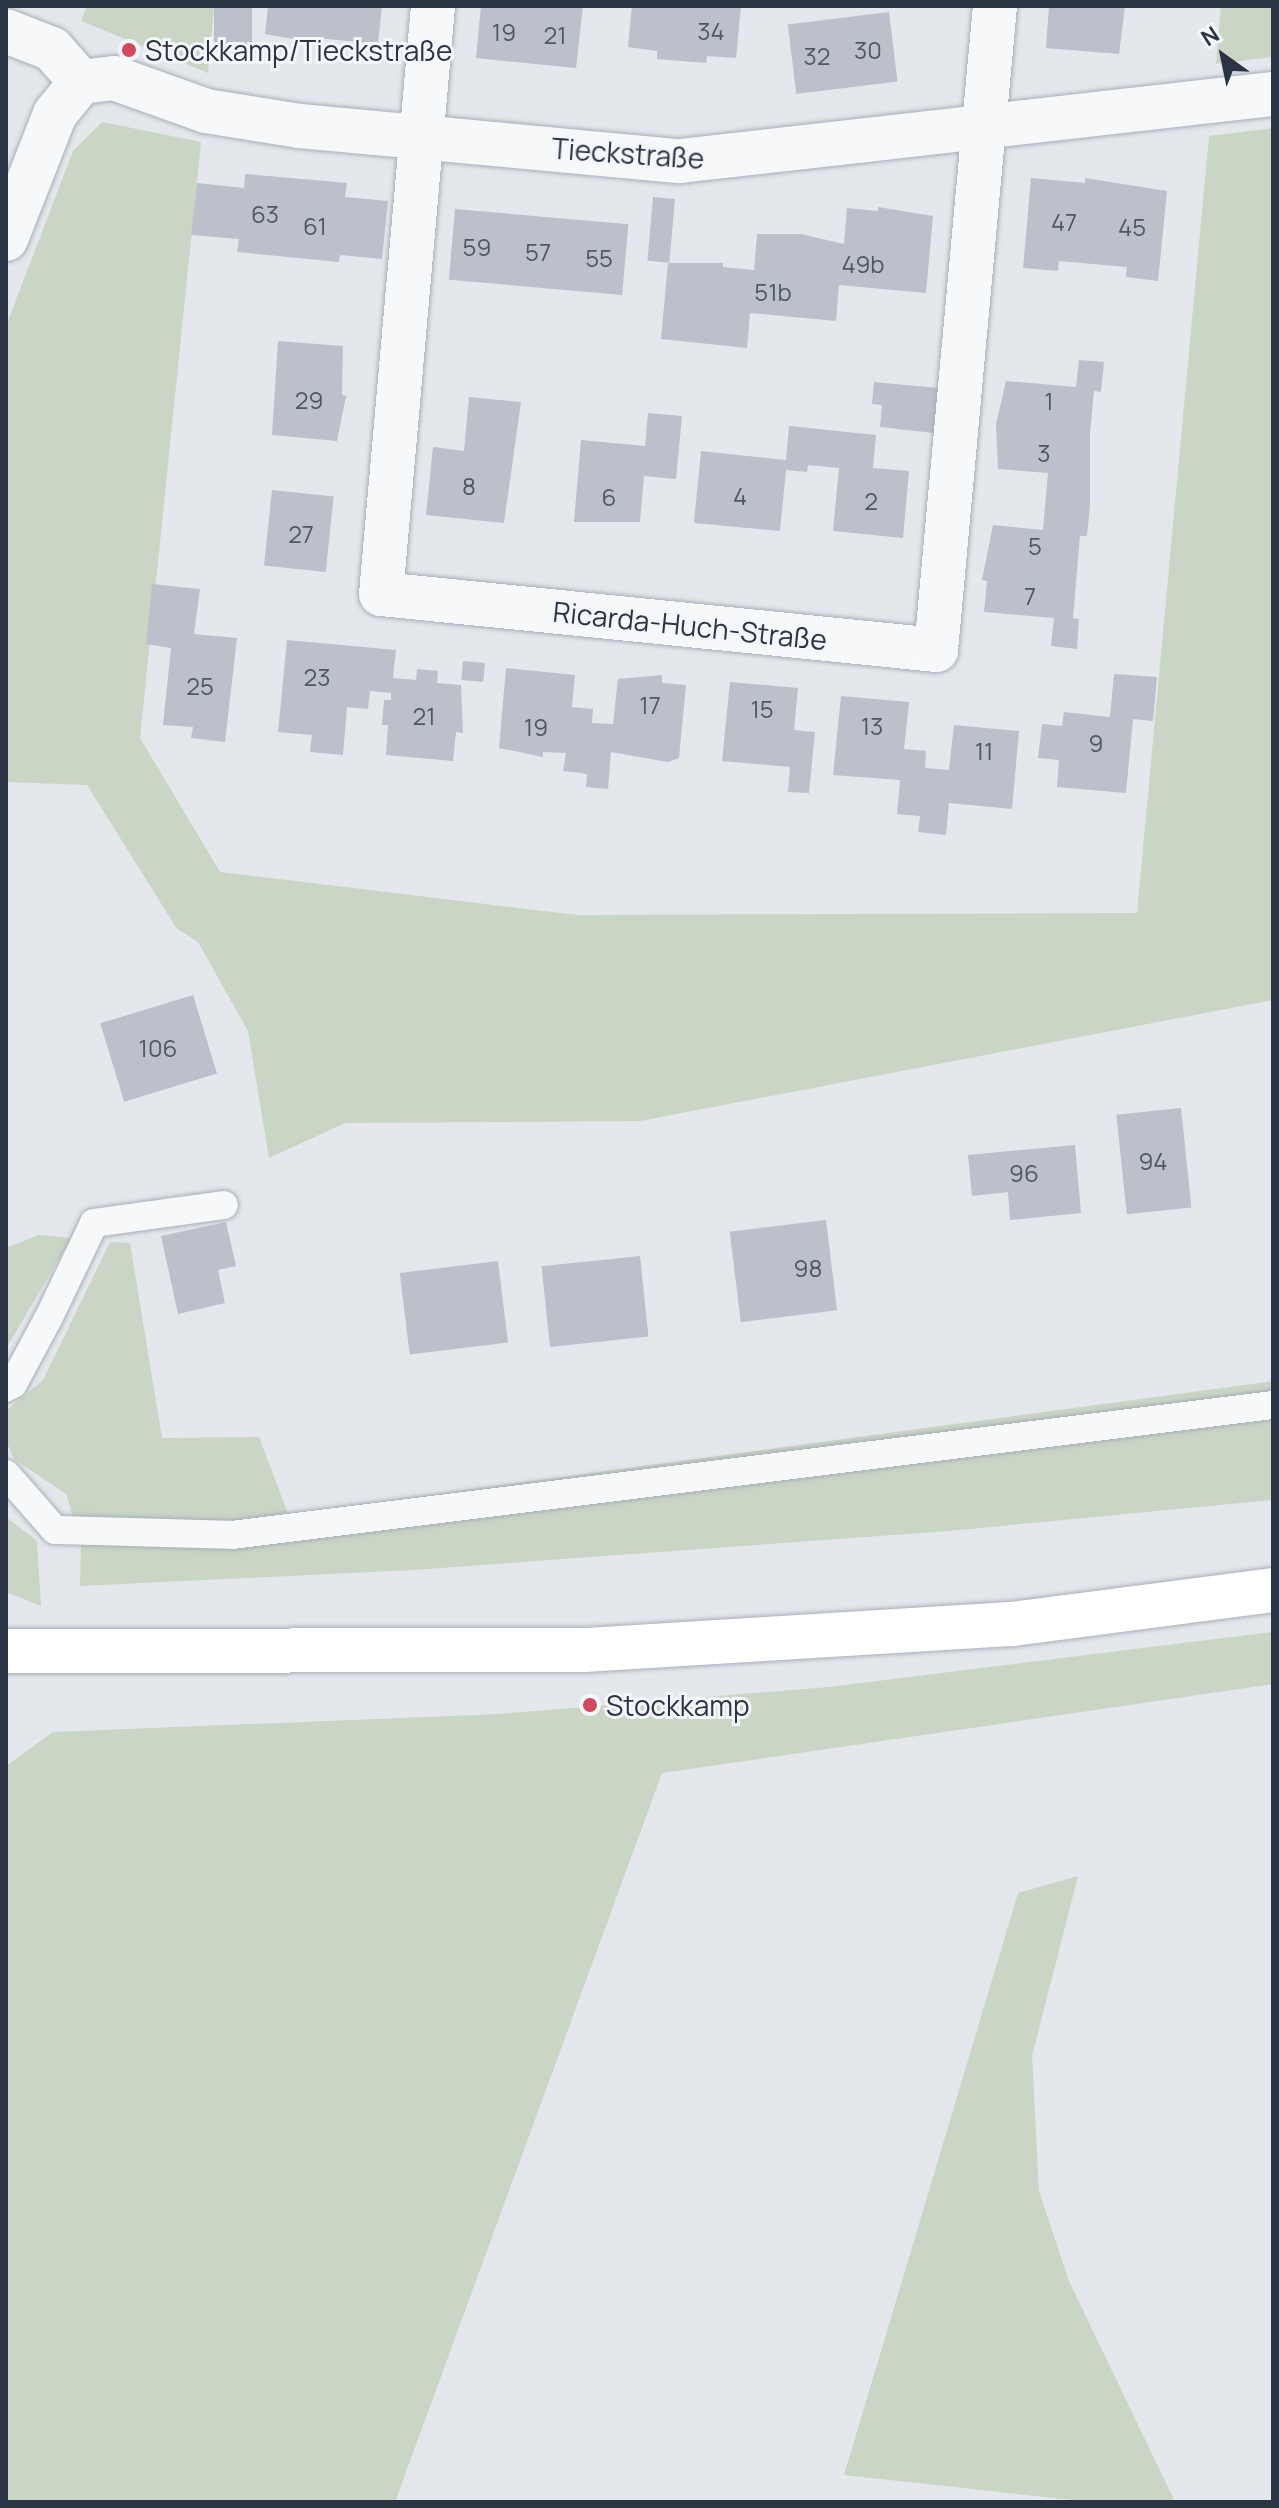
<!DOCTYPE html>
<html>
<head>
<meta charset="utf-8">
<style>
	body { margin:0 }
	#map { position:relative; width:1279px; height:2508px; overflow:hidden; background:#e4e7ec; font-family:Manrope,sans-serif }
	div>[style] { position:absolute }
	.green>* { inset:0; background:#c9d6c5 }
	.building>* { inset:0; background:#bbc0ca; transform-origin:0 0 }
	.roads { filter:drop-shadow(0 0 2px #a9aeb7) drop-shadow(0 0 2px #a9aeb7) }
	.lane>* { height:28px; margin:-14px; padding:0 14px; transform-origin:14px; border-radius:14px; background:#f7f8fa }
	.street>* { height:44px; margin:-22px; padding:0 22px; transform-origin:22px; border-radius:22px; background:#f7f8fa }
	.secondary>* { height:44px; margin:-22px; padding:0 22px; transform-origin:22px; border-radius:22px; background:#fff }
	.dots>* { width:22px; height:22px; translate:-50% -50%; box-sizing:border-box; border:4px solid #f4f6f9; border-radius:50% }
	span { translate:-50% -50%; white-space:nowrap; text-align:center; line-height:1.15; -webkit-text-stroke:6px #f4f6f9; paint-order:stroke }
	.number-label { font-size:24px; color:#4f5766 }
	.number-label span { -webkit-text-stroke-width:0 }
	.poi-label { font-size:28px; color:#2b3445 }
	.left { translate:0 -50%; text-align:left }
	.street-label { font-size:28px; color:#2b3445 }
	.frame { position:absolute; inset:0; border:8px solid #2b3445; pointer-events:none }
	.north { position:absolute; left:1183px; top:16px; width:80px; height:80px; -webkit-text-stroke:6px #f4f6f9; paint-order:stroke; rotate:327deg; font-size:22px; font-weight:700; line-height:32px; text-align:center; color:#2b3445 }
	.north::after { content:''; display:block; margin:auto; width:28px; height:36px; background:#2b3445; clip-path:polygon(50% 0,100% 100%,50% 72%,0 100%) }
</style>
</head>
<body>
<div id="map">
	<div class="green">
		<i style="clip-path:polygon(87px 6px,214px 6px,208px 73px,81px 21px)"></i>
		<i style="clip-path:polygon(1221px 6px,1273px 6px,1273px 57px,1216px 64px)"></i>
		<i style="clip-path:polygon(102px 122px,201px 142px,140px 738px,220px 872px,577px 915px,1137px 913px,1209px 136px,1273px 128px,1273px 1000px,640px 1121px,345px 1123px,269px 1158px,248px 1031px,198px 942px,177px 929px,87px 785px,6px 782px,6px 326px,73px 151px)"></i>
		<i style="clip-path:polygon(39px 1235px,71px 1238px,6px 1349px,6px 1248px)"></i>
		<i style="clip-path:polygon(110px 1242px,130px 1243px,162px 1438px,259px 1437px,288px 1514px,1273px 1381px,1273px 1500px,949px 1531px,413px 1570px,80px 1586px,81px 1543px,66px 1494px,14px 1459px,6px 1441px,6px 1411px,43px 1380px)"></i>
		<i style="clip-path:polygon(6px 1517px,37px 1541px,41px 1606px,6px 1592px)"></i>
		<i style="clip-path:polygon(1273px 1632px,1273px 1684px,662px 1773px,395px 2502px,6px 2502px,6px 1766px,53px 1732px,500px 1714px,829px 1687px)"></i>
		<i style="clip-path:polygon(1078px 1876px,1032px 2056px,1039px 2191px,1069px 2281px,1175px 2502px,1090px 2502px,844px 2475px,1018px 1893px)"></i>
	</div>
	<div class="building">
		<i style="left:214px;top:6px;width:38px;height:46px"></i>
		<i style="clip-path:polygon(268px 6px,382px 6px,378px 44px,316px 38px,316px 43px,265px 34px)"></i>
		<i style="clip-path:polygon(481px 6px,583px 6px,576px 68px,476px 58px)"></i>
		<i style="clip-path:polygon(632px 6px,741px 6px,736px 58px,707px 56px,706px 63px,657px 59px,657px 51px,628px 47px)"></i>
		<i style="clip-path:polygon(1049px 6px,1125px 6px,1119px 54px,1046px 48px)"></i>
		<i style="left:889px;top:12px;width:70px;height:102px;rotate:83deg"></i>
		<i style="clip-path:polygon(245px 174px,347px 183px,345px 197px,388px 201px,382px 259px,340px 255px,339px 262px,237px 252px,239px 239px,191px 235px,197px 183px,244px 188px)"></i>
		<i style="clip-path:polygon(1031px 178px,1085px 183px,1085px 178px,1167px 191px,1158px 281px,1126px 277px,1127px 267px,1059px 261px,1058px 271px,1023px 268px)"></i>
		<i style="left:653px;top:197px;width:22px;height:64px;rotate:5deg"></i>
		<i style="clip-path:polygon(878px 207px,933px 216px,926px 293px,839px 285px,836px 321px,750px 313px,747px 348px,661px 339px,668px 263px,723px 263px,723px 267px,754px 270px,757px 234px,801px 234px,844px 244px,847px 208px,878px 211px)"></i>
		<i style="left:455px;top:209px;width:174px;height:71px;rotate:5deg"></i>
		<i style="clip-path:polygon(278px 341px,343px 346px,342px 395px,346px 396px,337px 441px,272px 435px)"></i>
		<i style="clip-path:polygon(1079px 360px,1104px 362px,1101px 392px,1094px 391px,1090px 433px,1090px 505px,1087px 536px,1080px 536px,1073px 618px,1079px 619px,1077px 649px,1051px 646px,1054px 618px,984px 612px,987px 581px,982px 580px,993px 525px,1043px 530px,1048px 473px,998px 469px,996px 424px,1006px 381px,1076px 387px)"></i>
		<i style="clip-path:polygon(874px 382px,938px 388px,934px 433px,880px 427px,882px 405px,872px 404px)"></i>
		<i style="clip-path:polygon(469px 397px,521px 402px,504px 523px,426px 515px,433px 447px,464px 451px)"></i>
		<i style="clip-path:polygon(648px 413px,682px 416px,676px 479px,644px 476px,640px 522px,574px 522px,581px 440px,645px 446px)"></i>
		<i style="clip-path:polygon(789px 426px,876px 435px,873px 468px,909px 471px,903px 538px,833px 531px,839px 468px,808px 465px,807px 472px,786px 470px,780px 531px,694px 523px,701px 451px,786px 460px)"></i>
		<i style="left:272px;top:490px;width:62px;height:76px;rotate:6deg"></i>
		<i style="clip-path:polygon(152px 584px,200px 589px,194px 634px,237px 638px,225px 742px,191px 738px,193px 727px,163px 725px,171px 648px,146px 644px)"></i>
		<i style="clip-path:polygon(287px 640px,396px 650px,393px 678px,416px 680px,417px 669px,438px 671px,437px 683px,461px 685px,463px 733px,456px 732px,453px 761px,386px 755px,388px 725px,382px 725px,384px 700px,391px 700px,391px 693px,370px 691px,368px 709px,347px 707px,343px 755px,310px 752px,312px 735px,278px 732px)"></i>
		<i style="left:463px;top:661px;width:22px;height:19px;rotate:5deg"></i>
		<i style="clip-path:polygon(506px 668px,575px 675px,572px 707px,593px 709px,592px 723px,613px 724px,618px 679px,662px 675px,662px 683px,686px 685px,679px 758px,668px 762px,611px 752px,608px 789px,586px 787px,587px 774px,563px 771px,566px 753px,543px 752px,543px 757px,499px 748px)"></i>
		<i style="clip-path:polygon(1114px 674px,1157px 677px,1153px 721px,1133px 719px,1126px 793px,1057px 787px,1059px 760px,1038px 758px,1042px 724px,1062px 726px,1064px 712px,1110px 717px)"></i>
		<i style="clip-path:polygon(730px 682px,798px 688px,794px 730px,815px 732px,809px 793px,788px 792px,790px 767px,722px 761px)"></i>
		<i style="clip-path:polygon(841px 696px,909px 702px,904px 749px,926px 751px,925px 768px,949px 770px,954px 725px,1019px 731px,1012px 809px,949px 803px,946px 835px,918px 832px,920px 816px,897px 814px,900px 780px,833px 775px)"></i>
		<i style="left:193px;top:995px;width:82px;height:97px;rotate:73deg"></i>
		<i style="left:1181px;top:1108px;width:100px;height:65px;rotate:84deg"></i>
		<i style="clip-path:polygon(1075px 1145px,1081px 1213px,1010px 1220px,1008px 1192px,972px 1196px,968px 1155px)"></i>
		<i style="left:826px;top:1220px;width:91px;height:97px;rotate:83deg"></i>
		<i style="clip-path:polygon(226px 1222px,236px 1266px,218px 1270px,225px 1303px,178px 1314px,161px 1236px)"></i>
		<i style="left:640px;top:1256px;width:81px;height:99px;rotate:84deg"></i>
		<i style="left:498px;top:1261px;width:82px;height:99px;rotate:83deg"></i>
	</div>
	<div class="roads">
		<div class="lane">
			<i style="left:6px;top:1388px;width:8px;rotate:-30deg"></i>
			<i style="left:13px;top:1384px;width:76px;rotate:-61.8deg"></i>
			<i style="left:49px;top:1317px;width:104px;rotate:-64.4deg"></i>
			<i style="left:94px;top:1223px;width:131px;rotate:-7.9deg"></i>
			<i style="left:6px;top:1474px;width:74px;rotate:48.8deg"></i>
			<i style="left:55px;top:1530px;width:177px;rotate:1.6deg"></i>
			<i style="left:232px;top:1535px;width:1049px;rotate:-7.12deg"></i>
		</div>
		<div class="street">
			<i style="left:433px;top:6px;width:590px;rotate:95.05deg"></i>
			<i style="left:381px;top:594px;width:558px;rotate:5.76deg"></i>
			<i style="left:936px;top:650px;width:647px;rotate:-84.77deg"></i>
			<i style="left:6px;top:31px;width:49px;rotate:21.4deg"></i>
			<i style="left:52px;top:49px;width:44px;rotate:48.7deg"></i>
			<i style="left:81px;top:82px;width:33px;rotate:-7deg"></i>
			<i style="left:114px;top:78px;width:98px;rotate:19.7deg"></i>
			<i style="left:206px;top:111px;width:95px;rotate:9.1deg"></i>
			<i style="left:300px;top:126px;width:382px;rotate:5.3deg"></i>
			<i style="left:680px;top:161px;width:597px;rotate:-6.45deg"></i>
			<i style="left:6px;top:239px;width:134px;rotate:-68.6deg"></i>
			<i style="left:55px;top:114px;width:41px;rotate:-50.9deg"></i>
		</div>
		<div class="secondary">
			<i style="left:6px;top:1651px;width:579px;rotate:-0.1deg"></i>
			<i style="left:585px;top:1650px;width:428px;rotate:-3.5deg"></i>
			<i style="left:1012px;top:1624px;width:263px;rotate:-7.4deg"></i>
		</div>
	</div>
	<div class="dots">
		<i style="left:129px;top:50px;background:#d1495b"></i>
		<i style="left:590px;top:1705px;background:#d1495b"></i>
	</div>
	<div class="number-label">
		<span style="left:711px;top:31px">34</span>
		<span style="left:504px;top:32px">19</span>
		<span style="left:555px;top:35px">21</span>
		<span style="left:868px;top:50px">30</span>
		<span style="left:817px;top:56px">32</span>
		<span style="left:265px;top:214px">63</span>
		<span style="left:1064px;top:222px">47</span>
		<span style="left:315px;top:226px">61</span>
		<span style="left:1132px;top:227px">45</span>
		<span style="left:477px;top:247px">59</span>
		<span style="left:538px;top:252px">57</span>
		<span style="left:599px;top:258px">55</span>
		<span style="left:863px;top:264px">49b</span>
		<span style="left:773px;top:292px">51b</span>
		<span style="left:309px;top:400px">29</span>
		<span style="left:1049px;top:401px">1</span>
		<span style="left:1044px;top:453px">3</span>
		<span style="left:469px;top:486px">8</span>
		<span style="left:740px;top:496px">4</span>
		<span style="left:609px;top:497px">6</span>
		<span style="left:871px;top:501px">2</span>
		<span style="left:301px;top:534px">27</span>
		<span style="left:1035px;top:546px">5</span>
		<span style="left:1030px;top:596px">7</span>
		<span style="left:317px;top:677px">23</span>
		<span style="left:200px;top:686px">25</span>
		<span style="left:650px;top:705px">17</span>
		<span style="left:762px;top:709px">15</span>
		<span style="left:424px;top:716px">21</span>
		<span style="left:872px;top:726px">13</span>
		<span style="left:536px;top:727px">19</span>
		<span style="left:1096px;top:743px">9</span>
		<span style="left:984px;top:751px">11</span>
		<span style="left:158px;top:1048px">106</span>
		<span style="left:1153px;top:1161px">94</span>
		<span style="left:1024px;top:1173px">96</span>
		<span style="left:808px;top:1268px">98</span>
	</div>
	<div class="poi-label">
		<span class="left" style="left:145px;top:50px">Stockkamp/Tieckstraße</span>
		<span class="left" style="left:606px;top:1705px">Stockkamp</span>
	</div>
	<div class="street-label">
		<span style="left:628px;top:153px;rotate:4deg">Tieckstraße</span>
		<span style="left:690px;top:625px;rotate:6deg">Ricarda-Huch-Straße</span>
	</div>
	<div class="frame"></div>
	<div class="north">N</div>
</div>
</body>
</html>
